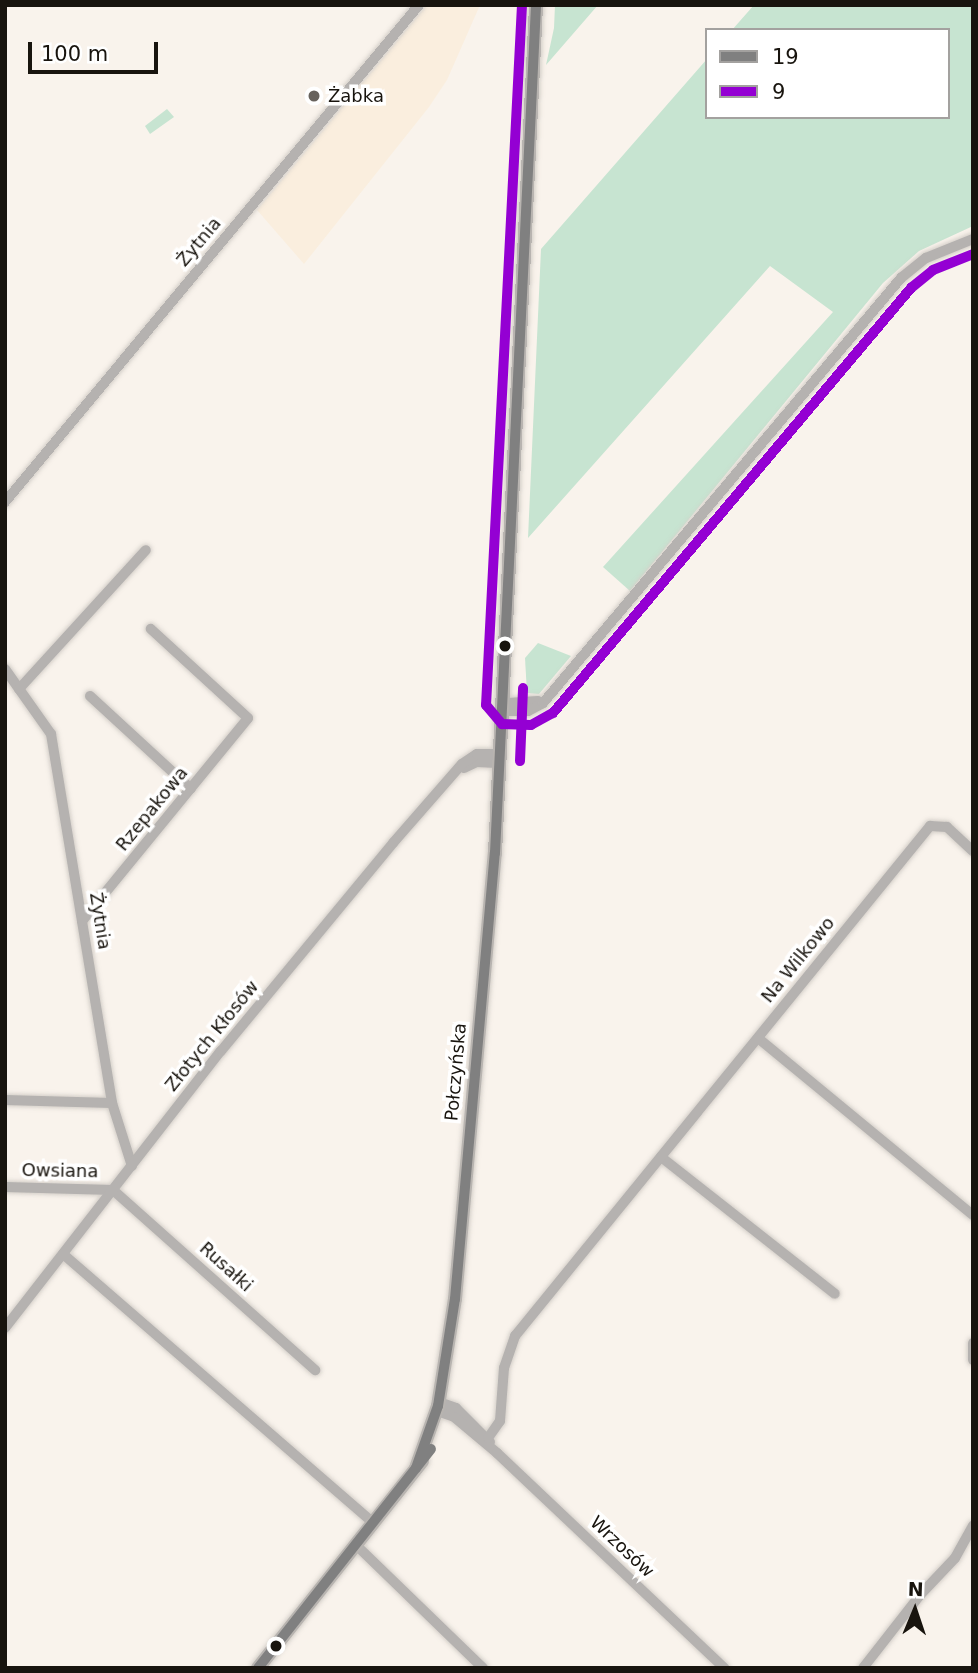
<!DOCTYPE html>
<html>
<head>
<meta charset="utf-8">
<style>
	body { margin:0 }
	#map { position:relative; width:978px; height:1673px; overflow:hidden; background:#f9f3ec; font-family:"DejaVu Sans",sans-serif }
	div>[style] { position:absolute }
	.built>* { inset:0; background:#faeede }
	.green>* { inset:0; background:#c7e4d1 }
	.roads { filter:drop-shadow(0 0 2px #d4cfc9) drop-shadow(0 0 2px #d4cfc9) }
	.minor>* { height:10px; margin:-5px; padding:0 5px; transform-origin:5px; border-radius:5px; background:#b5b2b0 }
	.major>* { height:14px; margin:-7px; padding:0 7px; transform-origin:7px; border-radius:7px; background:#b8b4b0 }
	.bus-1>* { height:10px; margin:-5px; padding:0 5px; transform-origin:5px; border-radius:5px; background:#808080 }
	.bus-2>* { height:10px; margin:-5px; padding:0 5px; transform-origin:5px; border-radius:5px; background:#9400d3 }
	.dots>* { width:19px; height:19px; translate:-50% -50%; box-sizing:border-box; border:4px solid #fff; border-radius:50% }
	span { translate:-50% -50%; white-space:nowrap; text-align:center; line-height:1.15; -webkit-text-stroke:7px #fff; paint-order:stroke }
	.poi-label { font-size:18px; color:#18140e }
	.left { translate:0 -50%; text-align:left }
	.street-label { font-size:18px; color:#18140e }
	.frame { position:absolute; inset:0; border:7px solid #18140e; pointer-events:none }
	.legend { position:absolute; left:705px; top:28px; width:245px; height:91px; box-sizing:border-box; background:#fff; border:2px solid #a3a19f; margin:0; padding:9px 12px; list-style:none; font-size:21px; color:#18140e }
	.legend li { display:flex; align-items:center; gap:14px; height:35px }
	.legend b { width:35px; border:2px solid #a3a19f }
	.north { position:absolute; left:880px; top:1575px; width:70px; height:70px; -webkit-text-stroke:5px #fff; paint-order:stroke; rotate:2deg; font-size:19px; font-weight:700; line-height:28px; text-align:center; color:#18140e }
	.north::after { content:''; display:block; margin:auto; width:24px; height:32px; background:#18140e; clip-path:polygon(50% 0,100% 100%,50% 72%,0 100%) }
	.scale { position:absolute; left:28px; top:42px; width:130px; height:32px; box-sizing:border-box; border:4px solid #18140e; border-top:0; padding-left:9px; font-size:21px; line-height:24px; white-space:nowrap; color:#18140e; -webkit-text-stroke:5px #fff; paint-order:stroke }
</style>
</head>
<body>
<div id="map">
	<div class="built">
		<i style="clip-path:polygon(427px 5px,480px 5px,447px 80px,429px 107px,304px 264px,257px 210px)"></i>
	</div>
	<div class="green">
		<i style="clip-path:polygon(555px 5px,598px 5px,546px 65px,554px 28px)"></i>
		<i style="clip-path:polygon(754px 5px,973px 5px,973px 226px,919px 251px,883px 283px,630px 591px,603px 567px,833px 312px,770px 266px,528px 538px,541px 249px,707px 59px,707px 117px,948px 117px,948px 30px,732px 30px)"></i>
		<i style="clip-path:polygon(167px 109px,174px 117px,150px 134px,145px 126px)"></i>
		<i style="clip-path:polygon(538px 643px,571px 656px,539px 694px,527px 693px,525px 658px)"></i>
	</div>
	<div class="roads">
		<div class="minor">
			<i style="left:5px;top:502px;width:647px;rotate:-50.21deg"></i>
			<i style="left:5px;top:669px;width:80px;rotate:54.7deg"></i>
			<i style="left:51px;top:734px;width:374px;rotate:80.6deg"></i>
			<i style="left:112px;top:1103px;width:66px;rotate:72.4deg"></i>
			<i style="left:19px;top:689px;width:188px;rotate:-47.6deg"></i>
			<i style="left:90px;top:696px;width:137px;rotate:42.6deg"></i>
			<i style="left:508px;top:703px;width:30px;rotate:-4deg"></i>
			<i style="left:508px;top:711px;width:20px"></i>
			<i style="left:528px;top:711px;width:17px;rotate:-28deg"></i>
			<i style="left:543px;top:703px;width:556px;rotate:-49.89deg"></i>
			<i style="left:901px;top:278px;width:32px;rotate:-39deg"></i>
			<i style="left:926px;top:258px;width:51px;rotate:-22deg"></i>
			<i style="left:464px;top:768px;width:14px;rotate:-25deg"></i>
			<i style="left:477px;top:762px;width:20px;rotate:3deg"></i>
			<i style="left:82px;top:921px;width:262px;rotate:-50.7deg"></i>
			<i style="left:248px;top:718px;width:132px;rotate:-137.5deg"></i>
			<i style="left:758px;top:1038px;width:278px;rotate:39.5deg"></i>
			<i style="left:5px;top:1100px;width:107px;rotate:1.6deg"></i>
			<i style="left:661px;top:1157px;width:221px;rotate:38.2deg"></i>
			<i style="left:5px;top:1187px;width:108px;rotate:1.6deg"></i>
			<i style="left:113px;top:1190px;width:271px;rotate:41.7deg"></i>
			<i style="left:63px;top:1254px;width:410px;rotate:40.9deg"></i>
			<i style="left:5px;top:1328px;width:351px;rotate:-52.1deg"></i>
			<i style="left:221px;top:1051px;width:270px;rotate:-50.4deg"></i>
			<i style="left:393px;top:843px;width:105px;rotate:-48.9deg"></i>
			<i style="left:462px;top:764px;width:18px;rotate:-34deg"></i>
			<i style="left:477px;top:754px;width:21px"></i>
			<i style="left:973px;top:1343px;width:17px;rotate:90deg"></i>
			<i style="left:439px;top:1402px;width:18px;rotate:19deg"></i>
			<i style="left:456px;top:1408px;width:48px;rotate:45deg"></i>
			<i style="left:437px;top:1411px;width:18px;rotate:19deg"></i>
			<i style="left:454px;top:1417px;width:56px;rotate:39.9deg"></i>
			<i style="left:497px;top:1453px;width:313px;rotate:43.4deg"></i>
			<i style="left:488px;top:1438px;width:21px;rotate:-55deg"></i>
			<i style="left:500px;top:1421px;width:53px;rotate:-85.7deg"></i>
			<i style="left:504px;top:1368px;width:34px;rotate:-71deg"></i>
			<i style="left:515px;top:1336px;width:658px;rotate:-50.86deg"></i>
			<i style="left:930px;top:826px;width:17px;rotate:3deg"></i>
			<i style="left:947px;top:827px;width:35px;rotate:43deg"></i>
			<i style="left:356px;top:1545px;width:177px;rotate:44.1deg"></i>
			<i style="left:863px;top:1668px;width:93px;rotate:-52deg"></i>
			<i style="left:920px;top:1595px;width:51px;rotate:-46.6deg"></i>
			<i style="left:955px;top:1558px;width:37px;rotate:-61deg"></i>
		</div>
		<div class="major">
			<i style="left:416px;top:1468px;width:66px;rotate:-70.5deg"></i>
			<i style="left:438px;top:1406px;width:108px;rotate:-81deg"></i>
			<i style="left:455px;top:1299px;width:448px;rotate:-84.9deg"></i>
			<i style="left:495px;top:853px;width:849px;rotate:-87.23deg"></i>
			<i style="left:258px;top:1668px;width:264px;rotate:-51.6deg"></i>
		</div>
	</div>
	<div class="bus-1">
		<i style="left:416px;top:1468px;width:66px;rotate:-70.5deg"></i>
		<i style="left:438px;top:1406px;width:108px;rotate:-81deg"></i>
		<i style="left:455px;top:1299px;width:448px;rotate:-84.9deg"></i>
		<i style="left:495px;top:853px;width:849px;rotate:-87.23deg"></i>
		<i style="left:258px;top:1668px;width:279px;rotate:-51.7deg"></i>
	</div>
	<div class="bus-2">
		<i style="left:522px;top:5px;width:701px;rotate:92.94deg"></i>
		<i style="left:486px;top:705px;width:25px;rotate:50deg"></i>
		<i style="left:502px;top:724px;width:29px;rotate:2deg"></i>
		<i style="left:531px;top:725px;width:25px;rotate:-29deg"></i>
		<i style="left:553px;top:713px;width:556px;rotate:-49.89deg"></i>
		<i style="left:911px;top:288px;width:28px;rotate:-39deg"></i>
		<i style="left:933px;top:270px;width:43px;rotate:-21.8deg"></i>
		<i style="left:520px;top:761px;width:73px;rotate:-87.6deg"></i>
	</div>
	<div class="dots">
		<i style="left:314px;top:96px;background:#67625c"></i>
		<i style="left:505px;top:646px;background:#18140e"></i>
		<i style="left:276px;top:1646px;background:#18140e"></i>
	</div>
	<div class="poi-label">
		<span class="left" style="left:328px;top:96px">Żabka</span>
	</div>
	<div class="street-label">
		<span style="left:199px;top:242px;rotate:-50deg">Żytnia</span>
		<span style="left:152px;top:809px;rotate:-51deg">Rzepakowa</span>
		<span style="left:100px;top:921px;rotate:81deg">Żytnia</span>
		<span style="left:798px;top:960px;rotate:-51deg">Na Wilkowo</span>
		<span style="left:212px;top:1036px;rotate:-51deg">Złotych Kłosów</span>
		<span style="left:456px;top:1072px;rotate:-85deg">Połczyńska</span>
		<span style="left:60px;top:1171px;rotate:1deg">Owsiana</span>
		<span style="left:226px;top:1267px;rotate:42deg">Rusałki</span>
		<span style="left:622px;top:1547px;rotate:43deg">Wrzosów</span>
	</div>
	<div class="frame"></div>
	<ul class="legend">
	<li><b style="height:9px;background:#808080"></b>19</li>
	<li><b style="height:9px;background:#9400d3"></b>9</li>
	</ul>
	<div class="north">N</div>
	<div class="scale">100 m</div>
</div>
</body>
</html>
